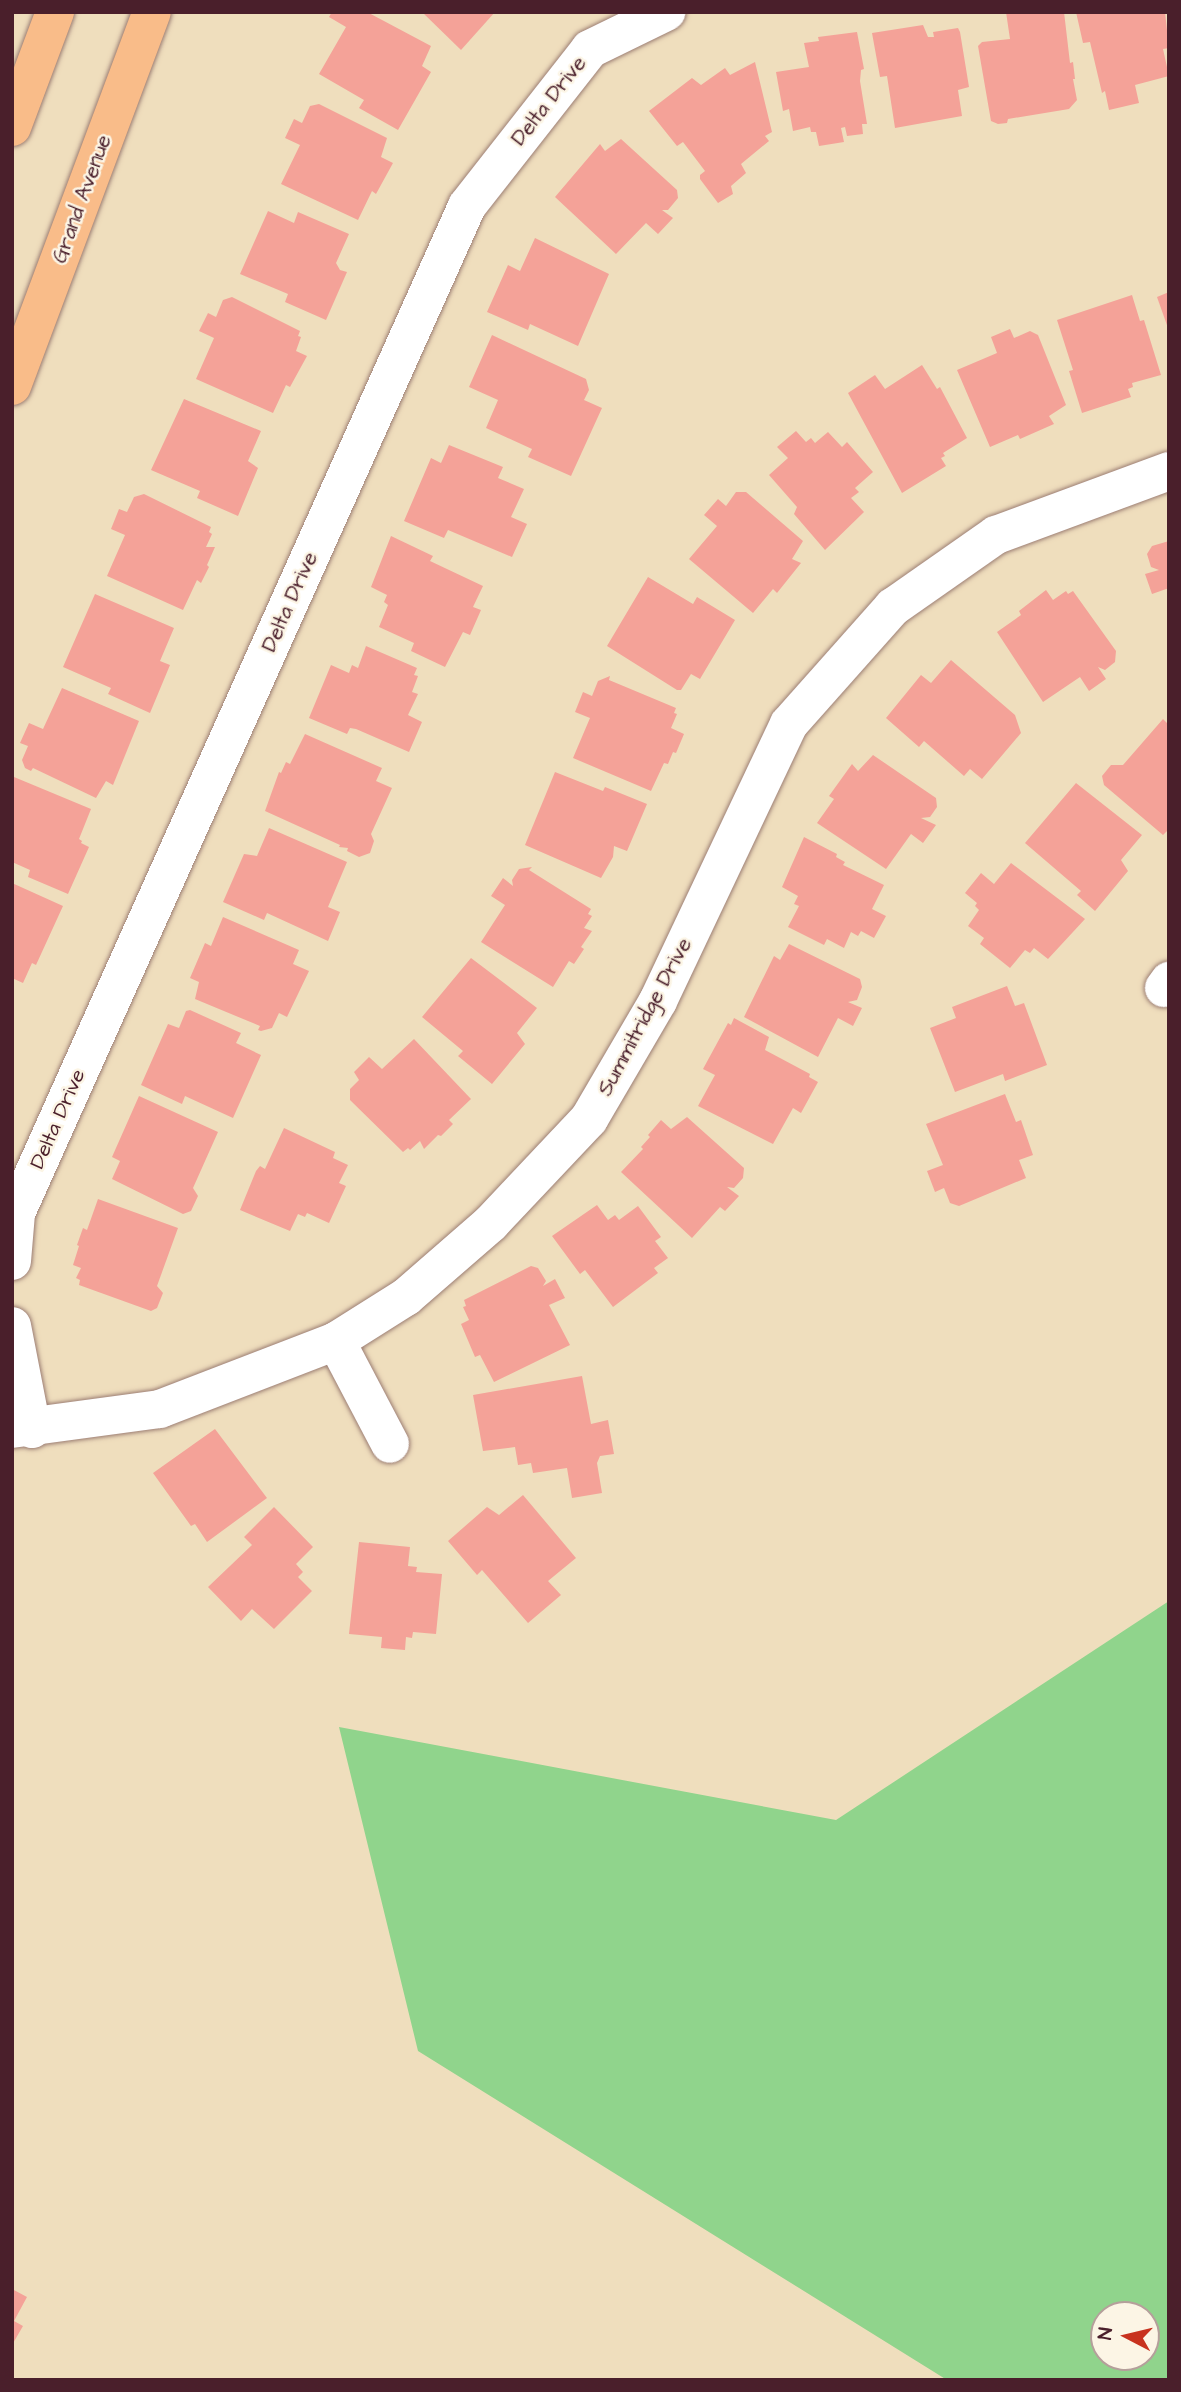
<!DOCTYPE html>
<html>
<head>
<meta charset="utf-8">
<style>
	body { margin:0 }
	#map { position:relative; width:1181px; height:2392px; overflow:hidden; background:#efdebd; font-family:"Architects Daughter",sans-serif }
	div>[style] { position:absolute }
	.green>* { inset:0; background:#90d48c }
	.building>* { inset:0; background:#f4a298 }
	.roads { filter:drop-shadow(0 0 2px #9c7e74) drop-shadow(0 0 2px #9c7e74) }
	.minor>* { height:38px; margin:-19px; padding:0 19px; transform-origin:19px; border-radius:19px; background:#fff }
	.major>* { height:38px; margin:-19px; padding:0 19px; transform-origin:19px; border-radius:19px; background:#f9bc89 }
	span { translate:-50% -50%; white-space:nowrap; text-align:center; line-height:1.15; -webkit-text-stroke:5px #fcf5e5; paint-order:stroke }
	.street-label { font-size:21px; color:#4a1f2b }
	.frame { position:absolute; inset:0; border:14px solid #4a1f2b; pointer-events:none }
	.north { position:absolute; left:1090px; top:2301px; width:70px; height:70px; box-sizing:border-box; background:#fcf5e5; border:2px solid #b59f9b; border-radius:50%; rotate:277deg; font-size:19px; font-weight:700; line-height:28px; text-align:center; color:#4a1f2b }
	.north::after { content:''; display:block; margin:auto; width:24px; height:32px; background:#c8321e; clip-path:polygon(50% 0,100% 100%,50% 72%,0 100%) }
</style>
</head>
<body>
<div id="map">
	<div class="green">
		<i style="clip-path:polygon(evenodd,1169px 1601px,1169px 2380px,947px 2380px,418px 2051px,339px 1727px,836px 1820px,1169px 1601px,1104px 2315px,1146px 2315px,1146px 2357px,1104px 2357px,1104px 2315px)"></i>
	</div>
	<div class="building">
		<i style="clip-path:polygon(332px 12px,367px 12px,431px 46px,422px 66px,431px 72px,398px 130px,359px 108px,364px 100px,319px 74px,346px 27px,329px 17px)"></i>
		<i style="clip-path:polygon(422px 12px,495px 12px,461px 50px)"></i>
		<i style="clip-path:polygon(1006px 12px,1064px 12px,1070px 63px,1073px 62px,1075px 79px,1073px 79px,1077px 100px,1069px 109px,1008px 119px,1007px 123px,998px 124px,991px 121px,978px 46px,982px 42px,1010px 39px)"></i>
		<i style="clip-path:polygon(1076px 12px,1165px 12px,1169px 48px,1163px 49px,1169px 76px,1135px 85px,1139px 103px,1109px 110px,1105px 91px,1102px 93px,1090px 42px,1083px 43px)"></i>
		<i style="clip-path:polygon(923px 25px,928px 37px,934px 37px,933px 32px,958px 28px,960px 32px,969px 87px,958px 90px,962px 116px,895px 128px,887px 76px,880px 77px,872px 33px)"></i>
		<i style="clip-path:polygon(857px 32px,864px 69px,861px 70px,860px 81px,867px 124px,862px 124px,863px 134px,847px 136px,845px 127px,841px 128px,844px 142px,819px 146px,816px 132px,811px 132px,810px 127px,793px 131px,789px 109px,783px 111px,776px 72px,809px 67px,804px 43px,819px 41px,818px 37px)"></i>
		<i style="clip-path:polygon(755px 62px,772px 132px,765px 136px,769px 141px,741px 164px,746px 173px,731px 186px,733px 194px,718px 203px,700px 179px,700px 175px,705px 171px,683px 142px,677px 146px,649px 111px,692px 78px,701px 85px,725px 68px,730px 75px)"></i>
		<i style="clip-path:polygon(319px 104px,387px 138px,381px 157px,393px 163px,376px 194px,372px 191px,358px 220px,281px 184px,300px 145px,285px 138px,294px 119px,302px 123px,310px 106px)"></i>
		<i style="clip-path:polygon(621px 139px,677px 190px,678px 198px,668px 210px,662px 210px,673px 218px,658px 234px,646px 223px,616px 254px,555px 197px,600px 144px,605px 151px)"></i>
		<i style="clip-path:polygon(268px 211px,294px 223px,298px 212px,349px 234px,336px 263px,340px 270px,347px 272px,326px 320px,285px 302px,288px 294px,240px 274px)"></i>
		<i style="clip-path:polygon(535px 238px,609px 274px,578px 346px,530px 324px,528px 330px,487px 312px,508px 265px,520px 271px)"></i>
		<i style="clip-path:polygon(1169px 292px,1169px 328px,1168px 328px,1157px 297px)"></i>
		<i style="clip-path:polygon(1132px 295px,1140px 321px,1144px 320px,1161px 375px,1132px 383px,1133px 387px,1128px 389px,1131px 397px,1082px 413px,1069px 371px,1073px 370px,1057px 320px)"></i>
		<i style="clip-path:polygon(232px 297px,300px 331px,298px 336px,301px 337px,296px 351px,307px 356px,290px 387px,286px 385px,273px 413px,196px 379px,214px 338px,199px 331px,208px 313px,216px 317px,223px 300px)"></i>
		<i style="clip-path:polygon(1010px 329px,1014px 338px,1030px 331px,1038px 335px,1066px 405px,1049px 416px,1054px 424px,1020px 439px,1018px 435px,990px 447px,957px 370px,997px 353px,991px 337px)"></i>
		<i style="clip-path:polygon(492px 335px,586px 379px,589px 390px,584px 400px,602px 408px,571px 476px,528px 457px,532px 449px,486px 428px,498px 400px,469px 387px)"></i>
		<i style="clip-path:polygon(922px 365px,937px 389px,940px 387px,967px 438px,943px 453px,945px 456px,941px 458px,946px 466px,902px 493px,848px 393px,875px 375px,885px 389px)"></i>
		<i style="clip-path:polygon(184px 399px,261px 431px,248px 461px,258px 468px,238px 516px,197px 498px,200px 491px,151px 470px)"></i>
		<i style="clip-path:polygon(796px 431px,806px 442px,811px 438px,815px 443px,828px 432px,842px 447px,847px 442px,873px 472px,855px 488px,859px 492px,851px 498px,864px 512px,825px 550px,794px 514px,797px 507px,769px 475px,788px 458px,777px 447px)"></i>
		<i style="clip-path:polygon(449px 445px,503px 467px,498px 478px,524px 489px,511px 517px,527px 524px,512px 557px,448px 530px,444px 538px,404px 521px,431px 458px,441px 463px)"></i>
		<i style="clip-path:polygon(736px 492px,746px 492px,803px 541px,792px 559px,801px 563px,777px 593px,773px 589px,753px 613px,689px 559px,717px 526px,704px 515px,718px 499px,726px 506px)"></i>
		<i style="clip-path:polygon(144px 494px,211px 527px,209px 532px,212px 534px,206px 547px,215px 547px,207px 565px,209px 567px,201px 583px,197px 580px,183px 610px,107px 576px,125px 535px,111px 529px,119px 509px,127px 512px,134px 497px)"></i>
		<i style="clip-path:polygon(391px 536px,433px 556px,430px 561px,483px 586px,473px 607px,481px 610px,470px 635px,463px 632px,445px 667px,411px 651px,414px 643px,379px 627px,388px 605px,384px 602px,387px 595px,371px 587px)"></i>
		<i style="clip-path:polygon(1169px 541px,1169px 588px,1152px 594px,1145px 574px,1159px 570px,1151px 567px,1147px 554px,1152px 546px)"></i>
		<i style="clip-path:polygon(648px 577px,693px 604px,697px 597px,735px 620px,700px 679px,691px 674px,681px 690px,677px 690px,607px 646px)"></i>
		<i style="clip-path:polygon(1046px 590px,1053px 600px,1066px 591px,1068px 594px,1073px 591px,1116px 651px,1115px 662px,1105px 670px,1098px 667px,1106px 679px,1089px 691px,1080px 677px,1043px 702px,997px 632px,1021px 615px,1019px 611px)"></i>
		<i style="clip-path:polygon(95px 594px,174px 628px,160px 661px,170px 665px,150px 713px,108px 694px,111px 688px,63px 667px)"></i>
		<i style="clip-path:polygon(366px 646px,417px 668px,414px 675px,418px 676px,412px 692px,418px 694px,408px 715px,422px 722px,409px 752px,356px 729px,350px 728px,347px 734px,309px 718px,331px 665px,349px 673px,352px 665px,358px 668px)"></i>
		<i style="clip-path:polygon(951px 660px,1015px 715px,1021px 733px,982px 779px,970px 769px,964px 776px,924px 741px,919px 747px,886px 718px,921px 675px,931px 683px)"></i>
		<i style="clip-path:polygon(610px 676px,609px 680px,676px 708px,674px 713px,677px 714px,671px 728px,684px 734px,676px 753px,673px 752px,668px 764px,664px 763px,651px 791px,573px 758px,590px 718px,575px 712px,583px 692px,592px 696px,598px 681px)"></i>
		<i style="clip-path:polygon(62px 688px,139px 721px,113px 785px,106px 781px,96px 798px,33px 768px,31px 771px,25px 768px,22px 760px,28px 746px,20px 743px,29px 723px,43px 729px)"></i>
		<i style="clip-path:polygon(1163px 719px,1169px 725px,1169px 829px,1163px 835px,1104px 785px,1102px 776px,1111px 765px,1123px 765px)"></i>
		<i style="clip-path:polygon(305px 734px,382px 768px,376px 781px,392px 788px,371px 834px,374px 841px,370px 853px,359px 857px,347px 851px,348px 848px,339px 847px,340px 845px,265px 811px,279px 772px,281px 773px,286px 762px,290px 764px)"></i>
		<i style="clip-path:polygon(873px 755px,936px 798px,937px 807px,930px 817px,921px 818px,936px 825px,923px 843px,911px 834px,886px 869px,817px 823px,834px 799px,829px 796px,852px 764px,858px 771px)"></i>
		<i style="clip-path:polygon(555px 772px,603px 791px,605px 787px,647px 804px,627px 851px,614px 846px,613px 857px,601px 878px,525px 845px)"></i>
		<i style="clip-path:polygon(14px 777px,91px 809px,79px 839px,82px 841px,81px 843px,89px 847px,68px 894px,28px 877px,30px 870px,12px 862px)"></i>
		<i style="clip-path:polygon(1076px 783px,1142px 835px,1121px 860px,1128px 871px,1095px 911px,1077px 895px,1081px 891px,1025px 843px)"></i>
		<i style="clip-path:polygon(269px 828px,347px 862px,328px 907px,340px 912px,328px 941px,267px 913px,264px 920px,223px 902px,244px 854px,257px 856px)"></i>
		<i style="clip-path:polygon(804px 837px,837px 854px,836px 857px,845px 862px,843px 865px,884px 885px,872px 909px,886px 916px,874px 938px,861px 931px,858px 936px,851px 932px,844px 948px,827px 939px,824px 945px,788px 927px,799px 906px,794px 904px,798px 896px,782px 887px)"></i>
		<i style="clip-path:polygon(1011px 863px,1085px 919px,1048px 959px,1034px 948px,1030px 953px,1025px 950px,1010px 968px,980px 944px,984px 938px,968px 926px,979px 910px,975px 906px,977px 903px,965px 893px,981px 873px,994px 884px)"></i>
		<i style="clip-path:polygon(532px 867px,529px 870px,591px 909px,588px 914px,592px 916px,584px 928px,592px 931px,581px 947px,584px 949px,574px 964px,569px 961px,553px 987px,481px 942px,505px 905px,491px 896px,503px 878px,513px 886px,512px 880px,519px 869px)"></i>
		<i style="clip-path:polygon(12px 883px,63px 906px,36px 965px,32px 963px,23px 983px,12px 978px)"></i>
		<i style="clip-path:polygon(223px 917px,299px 950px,293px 964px,309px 971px,287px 1017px,279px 1013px,272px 1028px,261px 1031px,258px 1030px,260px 1026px,195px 999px,199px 982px,190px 978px,205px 943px,211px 946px)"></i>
		<i style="clip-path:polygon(789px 944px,860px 979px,862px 987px,857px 1000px,848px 1002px,862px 1008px,853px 1026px,838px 1018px,818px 1057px,744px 1017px,774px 956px,780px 960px)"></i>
		<i style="clip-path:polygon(471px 958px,537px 1008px,517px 1033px,525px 1044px,492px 1084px,458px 1056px,463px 1051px,422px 1017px)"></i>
		<i style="clip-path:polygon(1007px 986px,1015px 1006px,1024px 1003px,1047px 1065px,1005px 1081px,1003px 1074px,955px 1092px,930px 1028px,956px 1018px,952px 1007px)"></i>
		<i style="clip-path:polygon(190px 1010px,241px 1033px,236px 1043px,261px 1055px,233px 1118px,185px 1096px,182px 1104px,141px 1085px,168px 1024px,179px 1028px,186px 1011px)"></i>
		<i style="clip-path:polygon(734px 1018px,769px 1037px,765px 1050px,810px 1074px,809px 1077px,818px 1082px,801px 1113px,793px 1108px,773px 1144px,698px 1106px,715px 1075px,703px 1069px,728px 1023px,731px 1025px)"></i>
		<i style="clip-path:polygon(414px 1039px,471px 1099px,449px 1120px,453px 1124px,441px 1136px,438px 1135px,424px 1149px,420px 1141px,410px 1150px,408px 1148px,403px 1152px,350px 1100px,350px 1089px,359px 1080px,354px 1072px,369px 1057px,382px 1069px)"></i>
		<i style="clip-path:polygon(1005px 1094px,1016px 1122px,1021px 1120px,1033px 1155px,1019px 1160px,1026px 1178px,959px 1206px,950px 1203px,944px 1188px,935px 1192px,927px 1171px,943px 1165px,926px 1124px)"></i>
		<i style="clip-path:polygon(139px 1096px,218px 1132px,193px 1188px,198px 1196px,191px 1211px,183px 1214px,112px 1179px,120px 1161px,112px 1157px)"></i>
		<i style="clip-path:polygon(687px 1117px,744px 1168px,743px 1178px,734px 1188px,727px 1187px,739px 1196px,725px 1211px,720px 1207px,692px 1238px,621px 1172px,643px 1149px,641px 1147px,650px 1137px,648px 1135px,661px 1120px,671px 1129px)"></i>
		<i style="clip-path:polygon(284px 1128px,335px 1152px,333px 1158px,348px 1165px,339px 1183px,346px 1186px,329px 1223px,307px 1213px,305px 1217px,298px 1214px,290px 1231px,240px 1210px,256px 1171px,260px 1166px,265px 1169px)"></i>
		<i style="clip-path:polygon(98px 1199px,178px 1228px,157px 1286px,163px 1293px,157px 1308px,151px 1311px,79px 1285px,80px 1280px,76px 1278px,81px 1268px,73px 1265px,79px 1246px,77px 1245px,83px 1228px,87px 1230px)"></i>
		<i style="clip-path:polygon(597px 1205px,608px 1220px,615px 1215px,619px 1220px,638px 1206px,661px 1237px,655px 1241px,668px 1258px,654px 1268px,658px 1273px,613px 1307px,585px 1270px,580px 1274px,552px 1236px)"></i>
		<i style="clip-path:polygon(531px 1266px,538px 1268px,546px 1281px,543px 1286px,555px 1279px,565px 1298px,549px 1305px,570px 1345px,494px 1382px,480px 1355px,475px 1357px,461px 1324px,469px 1320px,463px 1307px,466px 1306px,464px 1300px)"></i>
		<i style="clip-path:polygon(582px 1376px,591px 1424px,608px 1420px,614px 1454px,600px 1456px,597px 1463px,602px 1493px,572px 1498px,567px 1468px,533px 1473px,531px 1463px,518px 1465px,515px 1447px,483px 1451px,473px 1395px)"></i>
		<i style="clip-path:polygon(215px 1429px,267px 1498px,207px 1542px,195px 1524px,191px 1526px,153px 1473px)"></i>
		<i style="clip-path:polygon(523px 1495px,576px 1558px,548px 1581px,561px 1595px,528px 1623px,482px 1570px,477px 1575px,448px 1541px,487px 1507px,499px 1515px)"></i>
		<i style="clip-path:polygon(274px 1507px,313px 1547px,296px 1564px,303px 1572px,298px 1577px,312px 1591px,274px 1629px,252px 1609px,241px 1621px,208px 1587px,252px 1545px,244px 1537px)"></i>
		<i style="clip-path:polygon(359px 1542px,410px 1547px,408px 1566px,417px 1567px,416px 1572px,442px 1574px,436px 1634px,413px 1632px,412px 1638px,406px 1637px,405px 1650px,381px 1648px,382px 1637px,349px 1634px)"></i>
		<i style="clip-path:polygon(12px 2289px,27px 2297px,14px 2321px,23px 2326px,12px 2345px)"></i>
	</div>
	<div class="roads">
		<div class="minor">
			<i style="left:1164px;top:988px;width:9px;rotate:-54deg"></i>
			<i style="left:12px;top:1261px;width:48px;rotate:-85.2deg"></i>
			<i style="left:16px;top:1213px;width:1103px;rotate:-65.87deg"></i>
			<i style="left:467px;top:206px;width:199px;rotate:-51.9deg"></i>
			<i style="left:590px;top:49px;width:85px;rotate:-26deg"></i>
			<i style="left:12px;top:1326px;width:105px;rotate:79deg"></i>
			<i style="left:336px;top:1341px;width:116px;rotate:62.3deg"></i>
			<i style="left:12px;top:1429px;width:149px;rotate:-7.7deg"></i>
			<i style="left:160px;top:1409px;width:189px;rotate:-21.1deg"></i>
			<i style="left:336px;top:1341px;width:83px;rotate:-32.2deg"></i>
			<i style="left:406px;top:1297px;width:113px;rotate:-41deg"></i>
			<i style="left:491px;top:1223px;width:143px;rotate:-46.7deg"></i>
			<i style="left:589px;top:1119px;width:137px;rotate:-59.7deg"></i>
			<i style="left:658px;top:1001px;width:306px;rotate:-64.7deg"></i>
			<i style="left:789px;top:724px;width:157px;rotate:-48.4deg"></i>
			<i style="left:893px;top:607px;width:126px;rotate:-35deg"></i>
			<i style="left:996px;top:535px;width:184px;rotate:-20.3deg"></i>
		</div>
		<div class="major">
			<i style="left:12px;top:127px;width:123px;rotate:-69.5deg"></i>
			<i style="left:12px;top:386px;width:399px;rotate:-69.5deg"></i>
		</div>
	</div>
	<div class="street-label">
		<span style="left:549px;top:101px;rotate:-52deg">Delta Drive</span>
		<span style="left:82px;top:199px;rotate:-70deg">Grand Avenue</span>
		<span style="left:290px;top:602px;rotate:-66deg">Delta Drive</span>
		<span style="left:645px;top:1017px;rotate:-62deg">Summitridge Drive</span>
		<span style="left:58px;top:1119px;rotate:-66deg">Delta Drive</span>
	</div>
	<div class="frame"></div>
	<div class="north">N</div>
</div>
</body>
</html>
